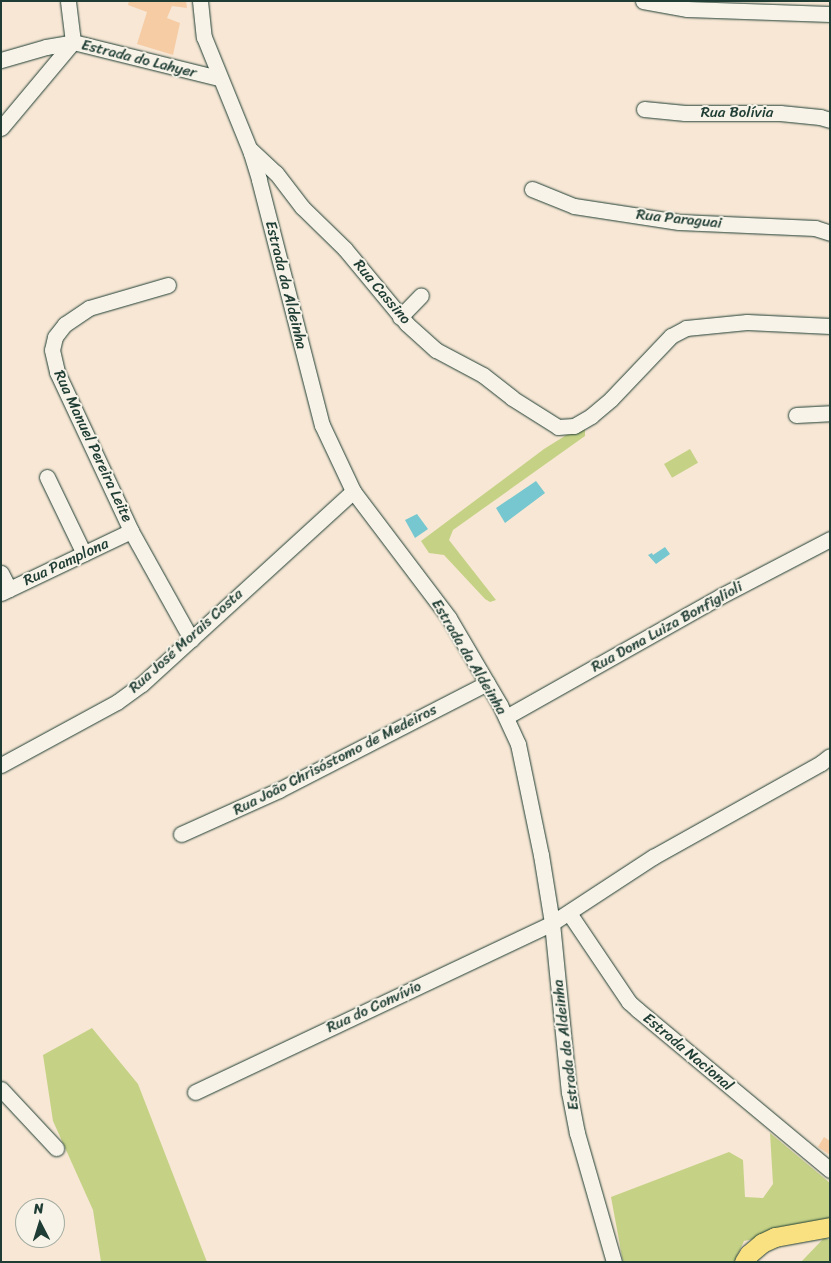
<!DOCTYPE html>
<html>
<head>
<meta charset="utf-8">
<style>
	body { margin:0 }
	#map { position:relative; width:831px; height:1263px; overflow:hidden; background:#f7e7d4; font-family:Sriracha,sans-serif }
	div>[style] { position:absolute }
	.green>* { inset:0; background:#c5d286; transform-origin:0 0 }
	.water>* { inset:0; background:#76c7cf }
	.building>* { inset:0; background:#f6cca5 }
	.roads { filter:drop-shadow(0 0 1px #1f3d34) drop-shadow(0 0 1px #1f3d34) }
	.minor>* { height:15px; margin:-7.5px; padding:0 7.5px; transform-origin:7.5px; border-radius:7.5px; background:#f7f3e8 }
	.major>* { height:19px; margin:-9.5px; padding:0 9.5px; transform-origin:9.5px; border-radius:9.5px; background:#f9e181 }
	span { translate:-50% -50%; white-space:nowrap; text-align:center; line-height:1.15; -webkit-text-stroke:4px #f7f3e8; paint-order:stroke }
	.street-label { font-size:15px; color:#1f3d34 }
	.frame { position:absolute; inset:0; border:2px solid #1f3d34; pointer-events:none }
	.north { position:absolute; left:15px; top:1198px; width:50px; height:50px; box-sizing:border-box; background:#f7f3e8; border:1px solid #a1aaa0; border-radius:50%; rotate:355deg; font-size:14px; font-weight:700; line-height:20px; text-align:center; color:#1f3d34 }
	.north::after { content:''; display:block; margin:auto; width:18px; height:22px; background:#1f3d34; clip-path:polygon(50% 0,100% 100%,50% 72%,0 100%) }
</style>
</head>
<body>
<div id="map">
	<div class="green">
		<i style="clip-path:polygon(585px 428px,585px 436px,453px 530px,449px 540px,496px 600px,490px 602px,485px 599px,444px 555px,429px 553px,421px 541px,544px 449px,568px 434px)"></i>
		<i style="left:690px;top:449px;width:16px;height:30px;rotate:60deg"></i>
		<i style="clip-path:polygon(92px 1028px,138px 1084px,207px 1262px,101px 1262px,93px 1210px,53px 1121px,43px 1055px)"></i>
		<i style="clip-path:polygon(770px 1133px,830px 1183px,830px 1223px,744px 1241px,734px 1262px,623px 1262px,611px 1197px,729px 1152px,743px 1160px,745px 1197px,763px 1198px,773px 1184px)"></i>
		<i style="clip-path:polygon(824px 1238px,830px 1240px,830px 1262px,801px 1262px)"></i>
	</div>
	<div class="water">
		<i style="clip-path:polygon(536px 481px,545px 493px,505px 523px,496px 508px)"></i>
		<i style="clip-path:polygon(417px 514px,428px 529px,415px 538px,405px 520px)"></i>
		<i style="clip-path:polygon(665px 547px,670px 554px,656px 564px,648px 555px,652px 553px,653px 555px)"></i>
	</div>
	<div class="building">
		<i style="clip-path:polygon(129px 1px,186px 1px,187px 8px,172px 6px,167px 18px,180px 23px,173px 55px,137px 44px,147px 12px,128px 5px)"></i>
		<i style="clip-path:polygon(824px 1137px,830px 1141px,830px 1155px,818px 1147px)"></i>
	</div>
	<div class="roads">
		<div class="minor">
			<i style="left:200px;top:1px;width:36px;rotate:84deg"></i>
			<i style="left:204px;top:37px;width:125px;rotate:67.9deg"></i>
			<i style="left:251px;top:153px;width:28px;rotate:73deg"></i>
			<i style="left:259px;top:180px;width:253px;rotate:75.6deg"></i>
			<i style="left:322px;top:425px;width:73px;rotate:64.8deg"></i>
			<i style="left:353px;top:491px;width:159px;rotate:52.9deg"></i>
			<i style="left:449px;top:618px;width:101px;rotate:59.6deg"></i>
			<i style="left:500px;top:705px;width:43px;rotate:65.2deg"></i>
			<i style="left:518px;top:744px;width:113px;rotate:78.3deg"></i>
			<i style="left:541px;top:855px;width:69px;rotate:80.8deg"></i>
			<i style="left:552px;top:923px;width:170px;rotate:84.3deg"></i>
			<i style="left:569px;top:1092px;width:42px;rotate:79deg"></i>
			<i style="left:577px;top:1133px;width:134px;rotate:74deg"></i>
			<i style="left:643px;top:1px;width:45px;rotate:10.3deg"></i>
			<i style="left:687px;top:9px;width:143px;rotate:2deg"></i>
			<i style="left:1px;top:60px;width:47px;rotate:-16.1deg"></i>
			<i style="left:46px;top:47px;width:27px;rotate:-10deg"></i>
			<i style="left:73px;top:42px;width:150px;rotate:13.9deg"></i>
			<i style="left:644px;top:109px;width:41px;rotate:5.6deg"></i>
			<i style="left:685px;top:113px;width:95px"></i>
			<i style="left:780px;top:113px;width:40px;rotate:5.7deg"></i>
			<i style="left:820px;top:117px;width:10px;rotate:17deg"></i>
			<i style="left:1px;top:128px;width:112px;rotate:-50.1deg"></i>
			<i style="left:73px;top:42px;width:41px;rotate:-97deg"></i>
			<i style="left:251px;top:150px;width:34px;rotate:43deg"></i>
			<i style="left:276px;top:173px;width:43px;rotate:52.6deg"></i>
			<i style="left:302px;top:207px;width:60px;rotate:44.3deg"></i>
			<i style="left:345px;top:249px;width:97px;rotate:50.4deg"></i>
			<i style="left:407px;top:324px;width:39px;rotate:42deg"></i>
			<i style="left:436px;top:350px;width:53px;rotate:28deg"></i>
			<i style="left:483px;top:375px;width:37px;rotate:38deg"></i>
			<i style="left:512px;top:398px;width:54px;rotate:32.2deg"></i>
			<i style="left:558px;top:427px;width:16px;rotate:-4deg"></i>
			<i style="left:574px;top:426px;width:20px;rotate:-30deg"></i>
			<i style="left:591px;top:416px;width:26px;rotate:-40deg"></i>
			<i style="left:611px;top:399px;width:87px;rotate:-46.4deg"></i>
			<i style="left:671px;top:336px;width:17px;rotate:-28deg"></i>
			<i style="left:686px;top:328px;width:61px;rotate:-5.6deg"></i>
			<i style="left:747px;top:322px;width:83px;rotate:2.8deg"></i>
			<i style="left:532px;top:189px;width:45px;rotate:22deg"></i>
			<i style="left:574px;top:206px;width:106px;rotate:8.7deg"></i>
			<i style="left:679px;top:222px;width:136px;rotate:2.5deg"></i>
			<i style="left:815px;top:228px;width:16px;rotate:18deg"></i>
			<i style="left:168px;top:285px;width:82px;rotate:163.8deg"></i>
			<i style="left:89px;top:308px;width:29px;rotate:146deg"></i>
			<i style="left:65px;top:324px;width:16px;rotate:128deg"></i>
			<i style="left:55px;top:337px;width:13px;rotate:103deg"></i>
			<i style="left:52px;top:350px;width:23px;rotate:77deg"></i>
			<i style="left:57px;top:372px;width:175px;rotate:65deg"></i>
			<i style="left:131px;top:531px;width:124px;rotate:60.9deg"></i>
			<i style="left:400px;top:317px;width:30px;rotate:-46deg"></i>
			<i style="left:796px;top:415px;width:34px;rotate:-3deg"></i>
			<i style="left:47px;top:477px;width:85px;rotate:64.3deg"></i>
			<i style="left:1px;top:573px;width:18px;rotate:63deg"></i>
			<i style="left:1px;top:593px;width:144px;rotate:-25.5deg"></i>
			<i style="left:506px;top:717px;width:247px;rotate:-29.4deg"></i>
			<i style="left:721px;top:596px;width:123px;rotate:-27.6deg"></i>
			<i style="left:1px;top:765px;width:132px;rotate:-28.5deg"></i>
			<i style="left:117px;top:702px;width:31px;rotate:-36deg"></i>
			<i style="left:142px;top:684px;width:286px;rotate:-42.4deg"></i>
			<i style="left:181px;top:834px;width:107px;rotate:-24.2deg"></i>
			<i style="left:279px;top:790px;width:234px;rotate:-27.2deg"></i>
			<i style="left:569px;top:913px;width:107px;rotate:56deg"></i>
			<i style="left:629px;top:1002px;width:12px;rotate:42deg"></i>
			<i style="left:638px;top:1010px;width:250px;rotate:39.8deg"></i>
			<i style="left:1px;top:1089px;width:81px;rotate:47deg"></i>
			<i style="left:195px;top:1092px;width:395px;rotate:-25.3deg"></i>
			<i style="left:552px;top:923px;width:121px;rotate:-33.2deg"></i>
			<i style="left:653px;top:857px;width:193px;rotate:-29.2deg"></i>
			<i style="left:821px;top:763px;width:11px;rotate:-38deg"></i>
		</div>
		<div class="major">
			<i style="left:744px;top:1262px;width:9px;rotate:-58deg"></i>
			<i style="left:749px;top:1254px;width:17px;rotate:-40deg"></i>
			<i style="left:762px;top:1243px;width:14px;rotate:-25deg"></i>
			<i style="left:775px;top:1237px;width:56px;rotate:-10.3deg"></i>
		</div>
	</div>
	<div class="street-label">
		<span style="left:139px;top:59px;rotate:14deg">Estrada do Lahyer</span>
		<span style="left:737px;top:113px">Rua Bolívia</span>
		<span style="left:679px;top:219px;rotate:6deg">Rua Paraguai</span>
		<span style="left:286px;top:285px;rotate:76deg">Estrada da Aldeinha</span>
		<span style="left:382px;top:292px;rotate:50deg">Rua Cassino</span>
		<span style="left:93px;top:446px;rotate:65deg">Rua Manuel Pereira Leite</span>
		<span style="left:66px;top:562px;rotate:-25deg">Rua Pamplona</span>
		<span style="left:667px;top:627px;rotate:-29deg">Rua Dona Luiza Bonfiglioli</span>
		<span style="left:186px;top:641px;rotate:-42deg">Rua José Morais Costa</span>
		<span style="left:469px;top:657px;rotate:59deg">Estrada da Aldeinha</span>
		<span style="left:335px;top:760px;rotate:-27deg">Rua João Chrisóstomo de Medeiros</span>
		<span style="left:374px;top:1007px;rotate:-25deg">Rua do Convívio</span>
		<span style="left:566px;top:1045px;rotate:-97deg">Estrada da Aldeinha</span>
		<span style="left:688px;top:1052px;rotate:40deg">Estrada Nacional</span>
	</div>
	<div class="frame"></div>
	<div class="north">N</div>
</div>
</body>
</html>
